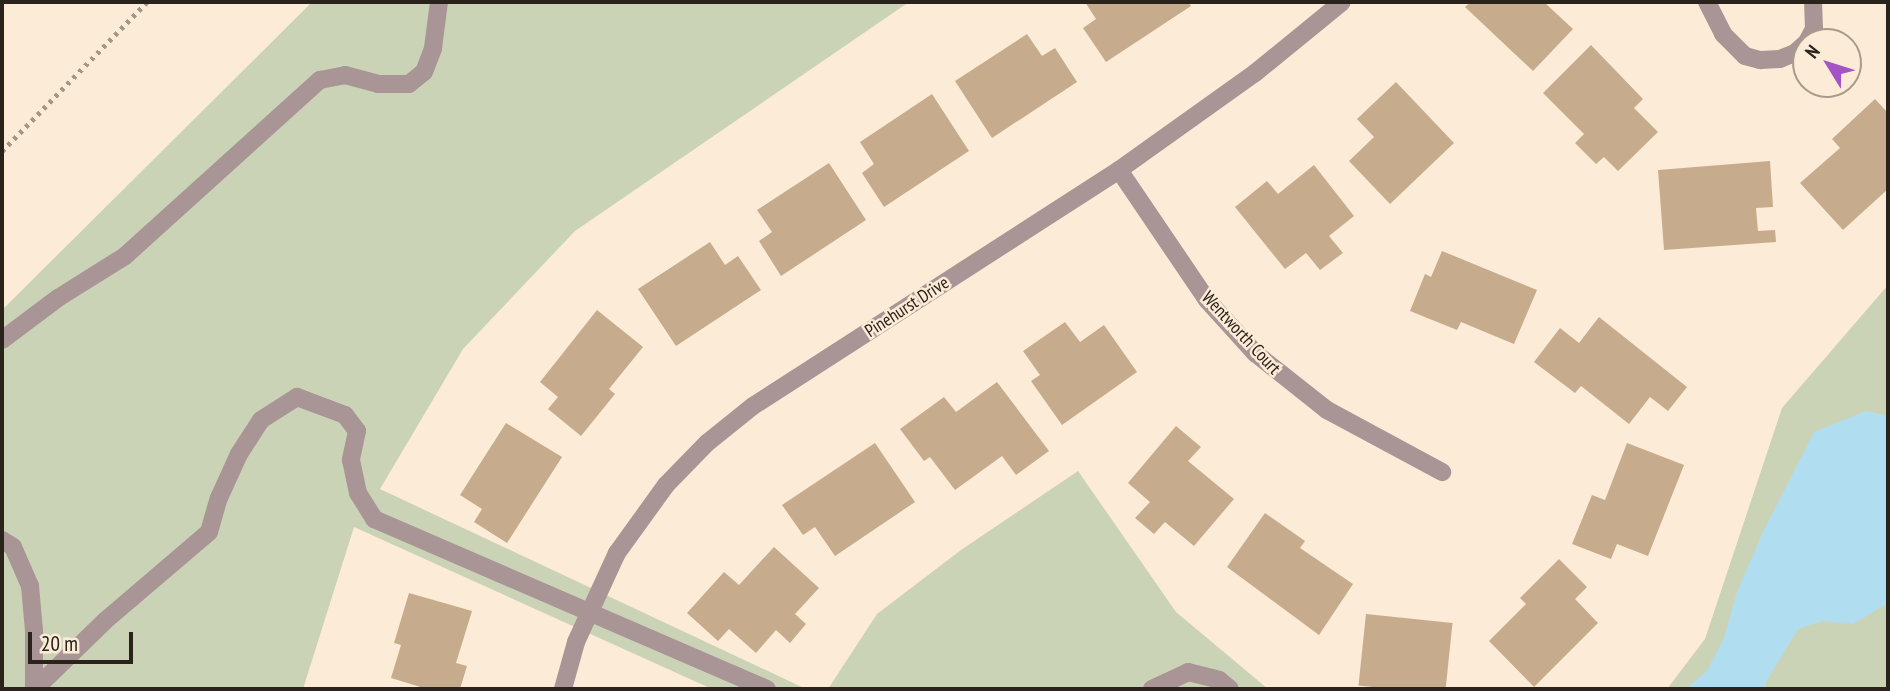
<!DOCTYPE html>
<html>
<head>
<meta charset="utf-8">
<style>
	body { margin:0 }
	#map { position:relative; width:1890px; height:691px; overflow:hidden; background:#fcebd6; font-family:"PT Sans Narrow",sans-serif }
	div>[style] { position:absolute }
	.green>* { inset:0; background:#cbd3b6 }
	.water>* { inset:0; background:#b1ddf1 }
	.building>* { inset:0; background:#c6ac8c; transform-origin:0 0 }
	.path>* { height:4.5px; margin-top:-2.25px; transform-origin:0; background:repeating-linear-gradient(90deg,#a39787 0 3.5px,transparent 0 8.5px) }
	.minor>* { height:18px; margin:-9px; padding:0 9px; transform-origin:9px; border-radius:9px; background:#a99595 }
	span { translate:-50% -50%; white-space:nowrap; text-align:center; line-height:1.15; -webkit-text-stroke:5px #fcebd6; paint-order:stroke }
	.street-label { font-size:18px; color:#29231c }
	.frame { position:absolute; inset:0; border:4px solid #29231c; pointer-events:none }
	.north { position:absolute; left:1792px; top:28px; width:70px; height:70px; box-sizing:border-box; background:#fcebd6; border:2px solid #a89b8c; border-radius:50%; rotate:308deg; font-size:19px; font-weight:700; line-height:28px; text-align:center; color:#29231c }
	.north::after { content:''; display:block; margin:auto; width:24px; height:32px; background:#a354c5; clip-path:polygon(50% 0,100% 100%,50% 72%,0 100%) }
	.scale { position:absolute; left:28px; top:632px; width:105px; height:32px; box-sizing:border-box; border:4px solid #29231c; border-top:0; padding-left:9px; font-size:21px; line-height:24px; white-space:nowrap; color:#29231c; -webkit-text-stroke:5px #fcebd6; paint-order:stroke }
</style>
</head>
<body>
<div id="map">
	<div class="green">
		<i style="clip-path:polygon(312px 2px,909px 2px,575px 231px,463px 349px,380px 489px,806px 689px,712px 689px,354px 527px,303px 689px,2px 689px,2px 310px)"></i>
		<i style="clip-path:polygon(1888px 285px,1888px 689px,1667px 689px,1705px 639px,1782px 408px)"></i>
		<i style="clip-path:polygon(1078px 471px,1176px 612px,1268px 689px,828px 689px,877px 614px,961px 550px)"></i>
	</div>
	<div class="water">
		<i style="clip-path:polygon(1866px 411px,1888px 416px,1888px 603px,1853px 624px,1822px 621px,1798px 629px,1766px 682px,1766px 689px,1686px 689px,1707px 671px,1724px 638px,1737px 592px,1762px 534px,1814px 432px)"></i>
	</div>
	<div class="building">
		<i style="clip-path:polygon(1085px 2px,1188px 2px,1191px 6px,1106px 62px,1083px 28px,1096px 19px)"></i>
		<i style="clip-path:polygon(1471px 2px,1544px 2px,1573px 29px,1533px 71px,1465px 7px)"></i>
		<i style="clip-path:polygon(1027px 34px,1042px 56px,1055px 48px,1077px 82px,992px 138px,955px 81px)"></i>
		<i style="clip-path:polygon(1591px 45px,1643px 99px,1634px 108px,1658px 132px,1618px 171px,1604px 157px,1596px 164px,1575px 143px,1584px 134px,1543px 93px)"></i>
		<i style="clip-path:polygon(1396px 82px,1454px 143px,1390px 204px,1349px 161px,1374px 137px,1357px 119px)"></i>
		<i style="clip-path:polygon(932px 94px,969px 151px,884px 207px,862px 173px,874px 164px,860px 142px)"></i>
		<i style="clip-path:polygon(1875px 99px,1888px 113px,1888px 189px,1843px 230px,1800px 183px,1840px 148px,1832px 139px)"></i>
		<i style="clip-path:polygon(1770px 161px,1773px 207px,1756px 208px,1758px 231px,1775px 230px,1776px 242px,1664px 250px,1658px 170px)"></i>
		<i style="clip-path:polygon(829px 163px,866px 220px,781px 276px,759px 241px,772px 232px,757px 210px)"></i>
		<i style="clip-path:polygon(1314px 165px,1354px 216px,1329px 236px,1343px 253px,1320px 270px,1306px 253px,1285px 269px,1235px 207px,1267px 181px,1278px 194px)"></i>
		<i style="clip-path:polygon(710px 242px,725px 265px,738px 256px,761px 290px,676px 346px,638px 289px)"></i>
		<i style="clip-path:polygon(1442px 251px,1537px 290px,1514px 344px,1461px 322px,1457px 330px,1410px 311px,1425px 274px,1431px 277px)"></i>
		<i style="clip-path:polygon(597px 310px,643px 347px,609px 389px,615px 394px,581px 436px,548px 409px,558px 397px,540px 382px)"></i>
		<i style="clip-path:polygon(1599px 317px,1687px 387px,1668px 411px,1650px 397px,1629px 424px,1581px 386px,1575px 393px,1534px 362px,1560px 328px,1579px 343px)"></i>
		<i style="clip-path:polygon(1065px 322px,1080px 342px,1104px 325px,1137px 372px,1062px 425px,1031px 381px,1040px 375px,1023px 351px)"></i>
		<i style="clip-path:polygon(997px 382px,1049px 451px,1016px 475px,1002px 456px,955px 490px,930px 457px,924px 461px,900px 429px,944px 397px,956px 412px)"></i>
		<i style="clip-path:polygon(506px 423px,562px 457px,507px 543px,474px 522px,482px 509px,460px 495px)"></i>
		<i style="clip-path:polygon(1176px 426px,1201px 447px,1188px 461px,1234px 499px,1194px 546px,1165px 522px,1154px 534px,1135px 518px,1150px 502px,1128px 483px)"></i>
		<i style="clip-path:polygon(875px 443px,915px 502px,835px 556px,815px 527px,803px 535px,782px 505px)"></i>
		<i style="clip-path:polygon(1627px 443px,1684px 465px,1648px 556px,1617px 544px,1611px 559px,1572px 544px,1592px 495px,1605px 500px)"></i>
		<i style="clip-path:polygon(1265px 513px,1305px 541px,1300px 548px,1353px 584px,1319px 635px,1227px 567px)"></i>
		<i style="clip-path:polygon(774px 547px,819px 588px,795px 614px,806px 624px,790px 643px,776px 630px,756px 653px,729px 629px,718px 641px,687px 613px,724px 572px,739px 585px)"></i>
		<i style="clip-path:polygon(1559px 559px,1587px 587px,1575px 599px,1598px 623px,1534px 687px,1489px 641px,1526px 604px,1520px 598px)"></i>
		<i style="clip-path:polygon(409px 593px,472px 611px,456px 663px,467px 666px,460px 689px,427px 689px,391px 678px,401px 645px,394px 643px)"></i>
		<i style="left:1366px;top:614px;width:87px;height:72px;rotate:6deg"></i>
	</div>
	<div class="path">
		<i style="left:2px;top:151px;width:208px;rotate:-45.8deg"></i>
	</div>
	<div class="minor">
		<i style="left:1707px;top:2px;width:36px;rotate:63deg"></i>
		<i style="left:1723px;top:34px;width:31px;rotate:45deg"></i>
		<i style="left:1745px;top:56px;width:16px;rotate:15deg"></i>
		<i style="left:1760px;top:60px;width:20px;rotate:-3deg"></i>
		<i style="left:1780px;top:59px;width:16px;rotate:-22deg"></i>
		<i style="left:1795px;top:53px;width:15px;rotate:-42deg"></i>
		<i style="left:1807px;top:42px;width:15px;rotate:-62deg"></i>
		<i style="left:1814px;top:29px;width:27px;rotate:-92deg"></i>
		<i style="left:1119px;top:170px;width:157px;rotate:55.9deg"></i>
		<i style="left:1207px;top:300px;width:72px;rotate:47.8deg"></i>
		<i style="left:1255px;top:353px;width:92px;rotate:38.4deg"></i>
		<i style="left:1327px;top:410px;width:131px;rotate:28.3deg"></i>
		<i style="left:2px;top:340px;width:70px;rotate:-36.9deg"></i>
		<i style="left:58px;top:298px;width:79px;rotate:-32.1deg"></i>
		<i style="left:125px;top:256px;width:263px;rotate:-42.1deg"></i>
		<i style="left:320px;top:80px;width:25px;rotate:-11deg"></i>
		<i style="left:345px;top:75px;width:34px;rotate:15deg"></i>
		<i style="left:378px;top:84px;width:31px"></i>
		<i style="left:409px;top:84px;width:19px;rotate:-39deg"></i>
		<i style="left:424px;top:72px;width:26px;rotate:-69deg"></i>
		<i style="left:433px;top:48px;width:46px;rotate:-82.6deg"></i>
		<i style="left:2px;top:540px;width:13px;rotate:32deg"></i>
		<i style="left:13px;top:547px;width:43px;rotate:66.4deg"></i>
		<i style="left:30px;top:586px;width:45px;rotate:84.9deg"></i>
		<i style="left:34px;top:631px;width:58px;rotate:90deg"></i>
		<i style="left:35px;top:689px;width:99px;rotate:-44.2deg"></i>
		<i style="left:106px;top:620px;width:135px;rotate:-40.5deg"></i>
		<i style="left:209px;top:532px;width:35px;rotate:-74deg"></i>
		<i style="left:219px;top:498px;width:48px;rotate:-65.6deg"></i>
		<i style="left:239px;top:454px;width:40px;rotate:-57.1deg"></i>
		<i style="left:261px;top:420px;width:43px;rotate:-32.6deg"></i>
		<i style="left:297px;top:397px;width:51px;rotate:20.6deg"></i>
		<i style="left:345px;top:415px;width:20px;rotate:53deg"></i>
		<i style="left:357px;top:431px;width:30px;rotate:102deg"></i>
		<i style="left:351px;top:460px;width:34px;rotate:78deg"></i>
		<i style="left:358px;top:493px;width:31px;rotate:58deg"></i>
		<i style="left:374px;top:519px;width:428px;rotate:23.4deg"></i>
		<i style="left:563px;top:689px;width:49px;rotate:-74.5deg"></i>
		<i style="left:576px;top:642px;width:98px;rotate:-65.3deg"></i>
		<i style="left:617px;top:553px;width:84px;rotate:-54.2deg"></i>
		<i style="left:666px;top:485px;width:59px;rotate:-45.7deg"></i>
		<i style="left:707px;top:443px;width:59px;rotate:-38.8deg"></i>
		<i style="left:753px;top:406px;width:435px;rotate:-32.8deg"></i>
		<i style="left:1119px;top:170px;width:167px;rotate:-35.5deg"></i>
		<i style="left:1255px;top:73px;width:112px;rotate:-39.2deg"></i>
		<i style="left:1152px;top:689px;width:40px;rotate:-25deg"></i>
		<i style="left:1188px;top:672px;width:32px;rotate:14deg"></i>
		<i style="left:1219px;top:680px;width:14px;rotate:39deg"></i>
	</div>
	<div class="street-label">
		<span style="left:907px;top:307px;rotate:-33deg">Pinehurst Drive</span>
		<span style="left:1241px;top:333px;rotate:47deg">Wentworth Court</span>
	</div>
	<div class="frame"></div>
	<div class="north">N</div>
	<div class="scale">20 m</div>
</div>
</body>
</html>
